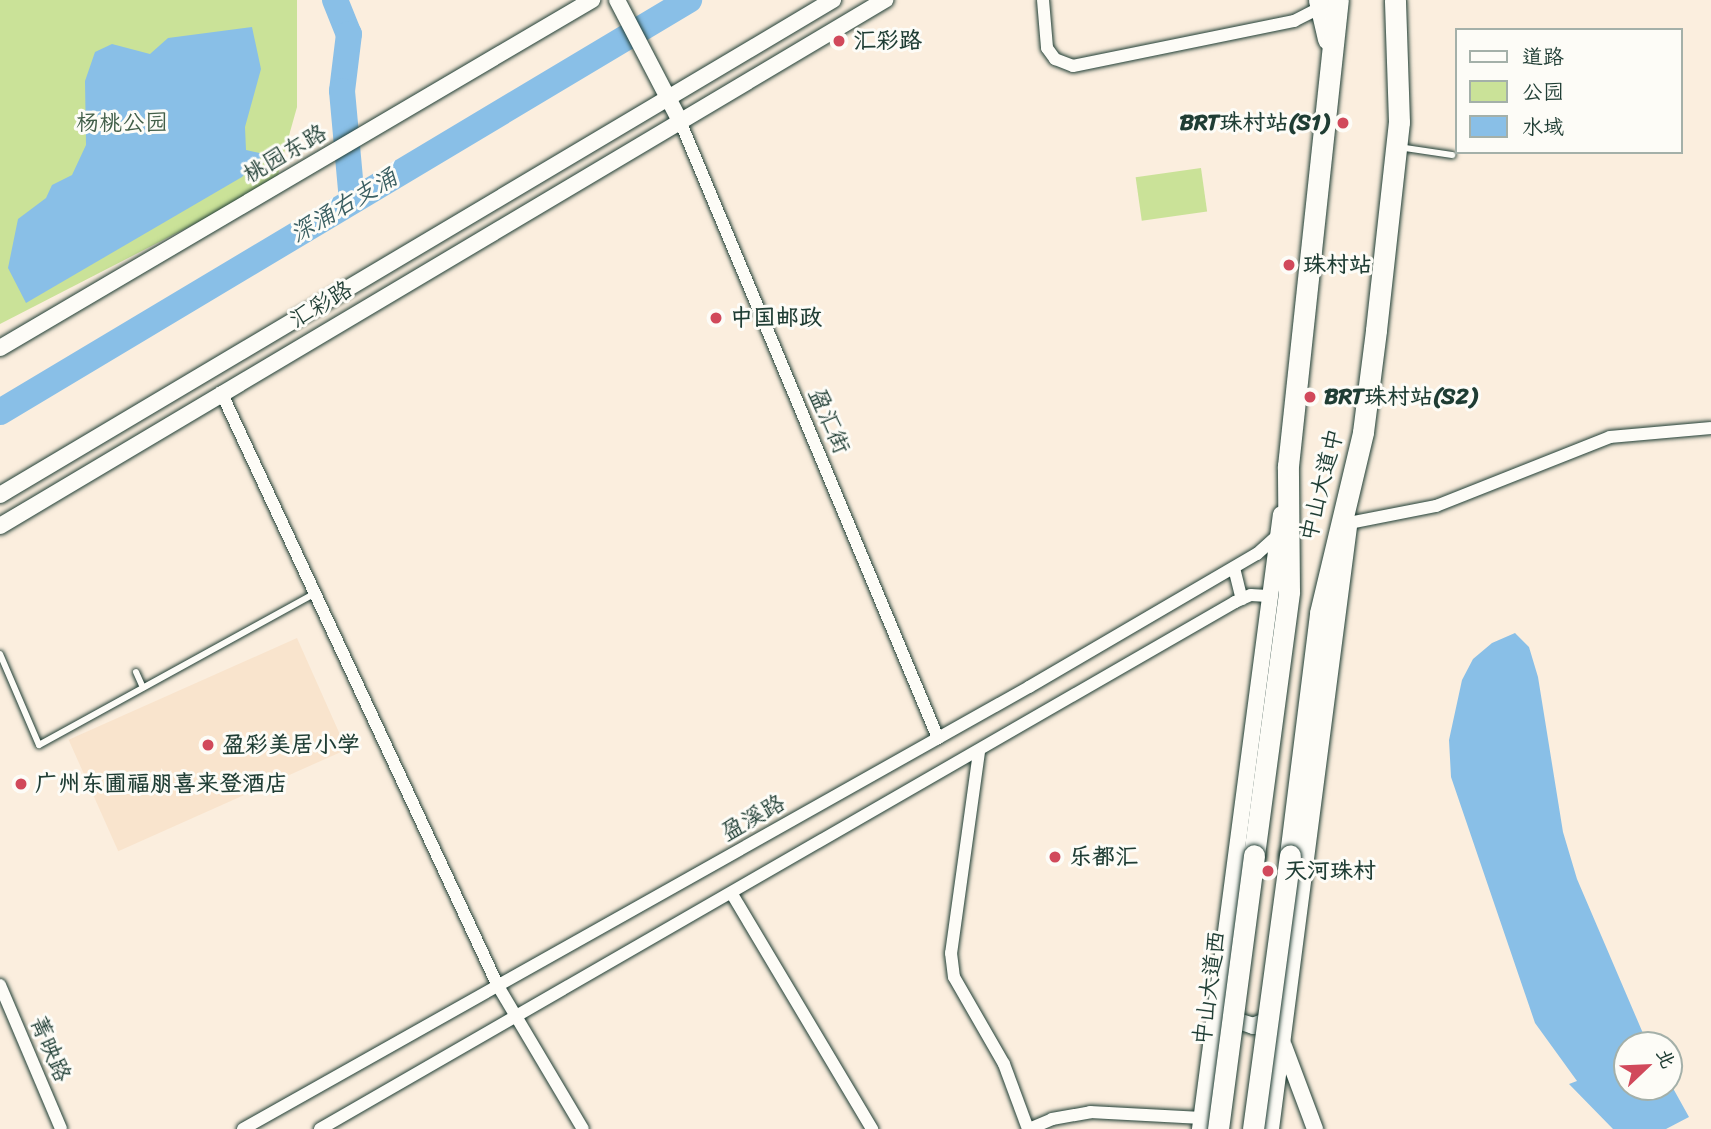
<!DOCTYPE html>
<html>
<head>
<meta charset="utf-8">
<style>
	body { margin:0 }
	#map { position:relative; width:1711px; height:1129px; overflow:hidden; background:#fbeede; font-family:Sriracha,"LXGW WenKai TC",sans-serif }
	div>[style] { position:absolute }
	.built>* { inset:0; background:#f9e4cd; transform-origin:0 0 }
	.green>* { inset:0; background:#cae298; transform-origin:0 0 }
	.water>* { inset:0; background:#89bfe7 }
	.river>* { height:26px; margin:-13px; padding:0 13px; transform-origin:13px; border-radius:13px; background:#89bfe7 }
	.roads { filter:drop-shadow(0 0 2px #1f3d34) drop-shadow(0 0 2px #1f3d34) }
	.lane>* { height:6px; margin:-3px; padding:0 3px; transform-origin:3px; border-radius:3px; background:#fdfcf7 }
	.street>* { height:12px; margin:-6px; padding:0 6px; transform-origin:6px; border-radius:6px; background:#fdfcf7 }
	.secondary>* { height:16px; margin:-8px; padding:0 8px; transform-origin:8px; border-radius:8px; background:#fdfcf7 }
	.highway>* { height:21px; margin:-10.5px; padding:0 10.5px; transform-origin:10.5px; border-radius:10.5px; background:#fdfcf7 }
	.bridges { filter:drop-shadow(0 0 2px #1f3d34) drop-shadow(0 0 2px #1f3d34) }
	.highway-bridge>* { height:21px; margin:-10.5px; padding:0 10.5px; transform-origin:10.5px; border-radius:10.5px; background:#fdfcf7 }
	.dots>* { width:19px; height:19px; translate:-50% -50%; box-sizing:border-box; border:4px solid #fdfcf7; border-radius:50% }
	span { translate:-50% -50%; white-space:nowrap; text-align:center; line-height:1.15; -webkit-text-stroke:6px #fdfcf7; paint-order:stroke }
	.poi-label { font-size:23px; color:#1f3d34; font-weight:700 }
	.left { translate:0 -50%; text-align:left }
	.right { translate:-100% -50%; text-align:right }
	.park-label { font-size:23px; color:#415e48 }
	.street-label { font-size:23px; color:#1f3d34 }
	.water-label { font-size:24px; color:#3a5e61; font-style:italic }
	.legend { position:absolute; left:1455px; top:28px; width:228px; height:126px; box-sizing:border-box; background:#fdfcf7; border:2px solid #a4b0a9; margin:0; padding:9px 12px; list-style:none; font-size:21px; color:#1f3d34 }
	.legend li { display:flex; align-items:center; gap:14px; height:35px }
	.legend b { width:35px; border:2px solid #a4b0a9 }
	.north { position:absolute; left:1613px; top:1031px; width:70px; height:70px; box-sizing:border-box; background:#fdfcf7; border:2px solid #a4b0a9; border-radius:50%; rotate:67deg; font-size:19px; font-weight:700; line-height:28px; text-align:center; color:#1f3d34 }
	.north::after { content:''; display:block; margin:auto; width:24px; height:32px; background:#d1495b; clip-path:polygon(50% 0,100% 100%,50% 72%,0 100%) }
</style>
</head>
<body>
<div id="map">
	<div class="built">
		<i style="left:297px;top:638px;width:122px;height:250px;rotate:66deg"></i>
	</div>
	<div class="green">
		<i style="clip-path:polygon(0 0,297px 0,297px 107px,276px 182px,0 324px)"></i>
		<i style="left:1201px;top:168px;width:44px;height:66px;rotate:82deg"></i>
	</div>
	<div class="water">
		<i style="clip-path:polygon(252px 27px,261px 69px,245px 127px,246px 150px,264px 154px,242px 177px,26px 303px,8px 268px,18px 219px,46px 198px,52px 185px,72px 175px,86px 145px,85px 81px,95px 52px,112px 44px,150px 54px,168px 38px)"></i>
		<i style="clip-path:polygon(1515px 633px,1529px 647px,1538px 677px,1563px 832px,1577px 879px,1648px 1045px,1627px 1045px,1627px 1087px,1669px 1087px,1669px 1081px,1689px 1117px,1666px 1129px,1613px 1129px,1569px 1084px,1577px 1081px,1535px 1023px,1451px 777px,1449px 740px,1462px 680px,1473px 659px,1492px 643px)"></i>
	</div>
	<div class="river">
		<i style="left:335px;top:0;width:37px;rotate:68deg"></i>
		<i style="left:349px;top:34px;width:57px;rotate:97deg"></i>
		<i style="left:342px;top:91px;width:110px;rotate:84.8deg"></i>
		<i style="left:0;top:412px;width:803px;rotate:-30.88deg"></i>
	</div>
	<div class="roads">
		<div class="lane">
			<i style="left:1398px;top:147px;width:55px;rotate:8.4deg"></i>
			<i style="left:0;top:654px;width:99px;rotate:66.8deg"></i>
			<i style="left:39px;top:745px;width:315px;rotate:-28.8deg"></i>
			<i style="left:136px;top:672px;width:17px;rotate:66deg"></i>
		</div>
		<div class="street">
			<i style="left:1043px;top:0;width:48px;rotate:85.2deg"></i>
			<i style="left:1047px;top:48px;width:14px;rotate:54deg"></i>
			<i style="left:1055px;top:59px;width:19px;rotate:21deg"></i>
			<i style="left:1073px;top:66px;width:226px;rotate:-11.5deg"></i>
			<i style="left:1294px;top:21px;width:30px;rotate:-27deg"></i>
			<i style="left:680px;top:121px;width:669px;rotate:67.31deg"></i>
			<i style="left:221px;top:392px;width:655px;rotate:65deg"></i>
			<i style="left:498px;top:986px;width:166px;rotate:59.3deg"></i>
			<i style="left:1349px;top:523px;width:89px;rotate:-11.1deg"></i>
			<i style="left:1436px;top:506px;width:187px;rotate:-21.6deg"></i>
			<i style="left:1610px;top:437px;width:101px;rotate:-5.1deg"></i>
			<i style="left:1234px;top:568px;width:32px;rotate:76deg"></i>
			<i style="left:979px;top:752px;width:203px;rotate:97.9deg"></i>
			<i style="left:951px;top:953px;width:24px;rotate:83deg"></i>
			<i style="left:954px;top:977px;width:100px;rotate:60.1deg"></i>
			<i style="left:1004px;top:1064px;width:69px;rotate:69.7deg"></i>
			<i style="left:732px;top:894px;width:274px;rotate:59.2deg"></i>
			<i style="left:0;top:985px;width:156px;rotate:67deg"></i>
			<i style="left:243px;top:1129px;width:902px;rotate:-29.35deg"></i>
			<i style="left:1029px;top:687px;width:264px;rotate:-30.3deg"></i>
			<i style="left:1257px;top:554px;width:28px;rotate:-42deg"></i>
			<i style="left:320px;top:1129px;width:1056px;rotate:-29.94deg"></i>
			<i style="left:1235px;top:602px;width:17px;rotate:-24deg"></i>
			<i style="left:1251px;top:595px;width:17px;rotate:3deg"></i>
			<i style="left:1029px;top:1129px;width:25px;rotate:-23deg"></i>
			<i style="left:1052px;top:1119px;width:39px;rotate:-10deg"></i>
			<i style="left:1090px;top:1112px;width:112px;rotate:3.1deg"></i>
		</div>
		<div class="secondary">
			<i style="left:617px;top:0;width:136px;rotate:62.5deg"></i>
			<i style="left:0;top:348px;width:687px;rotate:-30.45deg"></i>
			<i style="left:0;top:495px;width:969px;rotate:-30.72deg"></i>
			<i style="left:0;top:526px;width:1030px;rotate:-30.73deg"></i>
			<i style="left:1227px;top:1009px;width:16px;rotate:47deg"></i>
			<i style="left:1238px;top:1021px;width:16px;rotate:18deg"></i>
			<i style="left:1253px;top:1026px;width:22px;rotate:-22deg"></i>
			<i style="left:1284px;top:1046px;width:89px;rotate:69.5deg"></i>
			<i style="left:1200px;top:1129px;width:620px;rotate:-82.5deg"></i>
			<i style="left:1271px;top:1129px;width:607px;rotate:-82.62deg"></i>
		</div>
		<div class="highway">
			<i style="left:1319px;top:0;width:40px;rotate:77deg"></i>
			<i style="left:1254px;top:855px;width:266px;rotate:-82.4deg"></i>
			<i style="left:1289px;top:591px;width:125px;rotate:-90.5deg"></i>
			<i style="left:1288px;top:466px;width:469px;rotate:-83.9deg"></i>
			<i style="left:1290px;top:855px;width:244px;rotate:-82.9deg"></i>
			<i style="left:1320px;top:613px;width:186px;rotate:-76.6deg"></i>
			<i style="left:1363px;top:432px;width:103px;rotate:-82.7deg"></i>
			<i style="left:1376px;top:330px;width:209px;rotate:-83.7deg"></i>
			<i style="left:1399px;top:122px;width:122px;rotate:-91.9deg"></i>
		</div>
	</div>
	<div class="bridges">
		<div class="highway-bridge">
			<i style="left:1218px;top:1129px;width:276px;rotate:-82.5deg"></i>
			<i style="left:1253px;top:1129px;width:276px;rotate:-82.3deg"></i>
		</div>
	</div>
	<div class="dots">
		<i style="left:839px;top:41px;background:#d1495b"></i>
		<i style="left:1343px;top:123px;background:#d1495b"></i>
		<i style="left:1289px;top:265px;background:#d1495b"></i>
		<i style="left:716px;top:318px;background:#d1495b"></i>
		<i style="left:1310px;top:397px;background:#d1495b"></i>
		<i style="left:208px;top:745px;background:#d1495b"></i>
		<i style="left:21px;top:784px;background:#d1495b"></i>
		<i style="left:1055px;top:857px;background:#d1495b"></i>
		<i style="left:1268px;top:871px;background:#d1495b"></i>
	</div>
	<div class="poi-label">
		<span class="left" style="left:853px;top:41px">汇彩路</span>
		<span class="right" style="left:1329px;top:123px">BRT珠村站(S1)</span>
		<span class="left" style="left:1303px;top:265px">珠村站</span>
		<span class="left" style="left:730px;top:318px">中国邮政</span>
		<span class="left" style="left:1324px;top:397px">BRT珠村站(S2)</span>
		<span class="left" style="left:222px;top:745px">盈彩美居小学</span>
		<span class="left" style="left:35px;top:784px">广州东圃福朋喜来登酒店</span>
		<span class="left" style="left:1069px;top:857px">乐都汇</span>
		<span class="left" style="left:1284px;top:871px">天河珠村</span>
	</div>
	<div class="park-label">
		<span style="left:122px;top:123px">杨桃公园</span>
	</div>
	<div class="street-label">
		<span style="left:285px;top:154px;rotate:-30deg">桃园东路</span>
		<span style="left:321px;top:305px;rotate:-31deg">汇彩路</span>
		<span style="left:829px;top:421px;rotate:67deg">盈汇街</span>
		<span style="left:1322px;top:485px;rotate:-76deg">中山大道中</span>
		<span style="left:753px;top:818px;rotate:-29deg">盈溪路</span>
		<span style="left:1210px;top:988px;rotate:-82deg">中山大道西</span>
		<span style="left:50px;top:1049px;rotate:67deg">菁映路</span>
	</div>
	<div class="water-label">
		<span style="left:344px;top:206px;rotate:-31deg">深涌右支涌</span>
	</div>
	<ul class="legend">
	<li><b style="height:9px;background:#fdfcf7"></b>道路</li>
	<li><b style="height:19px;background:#cae298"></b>公园</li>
	<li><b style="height:19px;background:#89bfe7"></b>水域</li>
	</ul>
	<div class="north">北</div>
</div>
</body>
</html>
